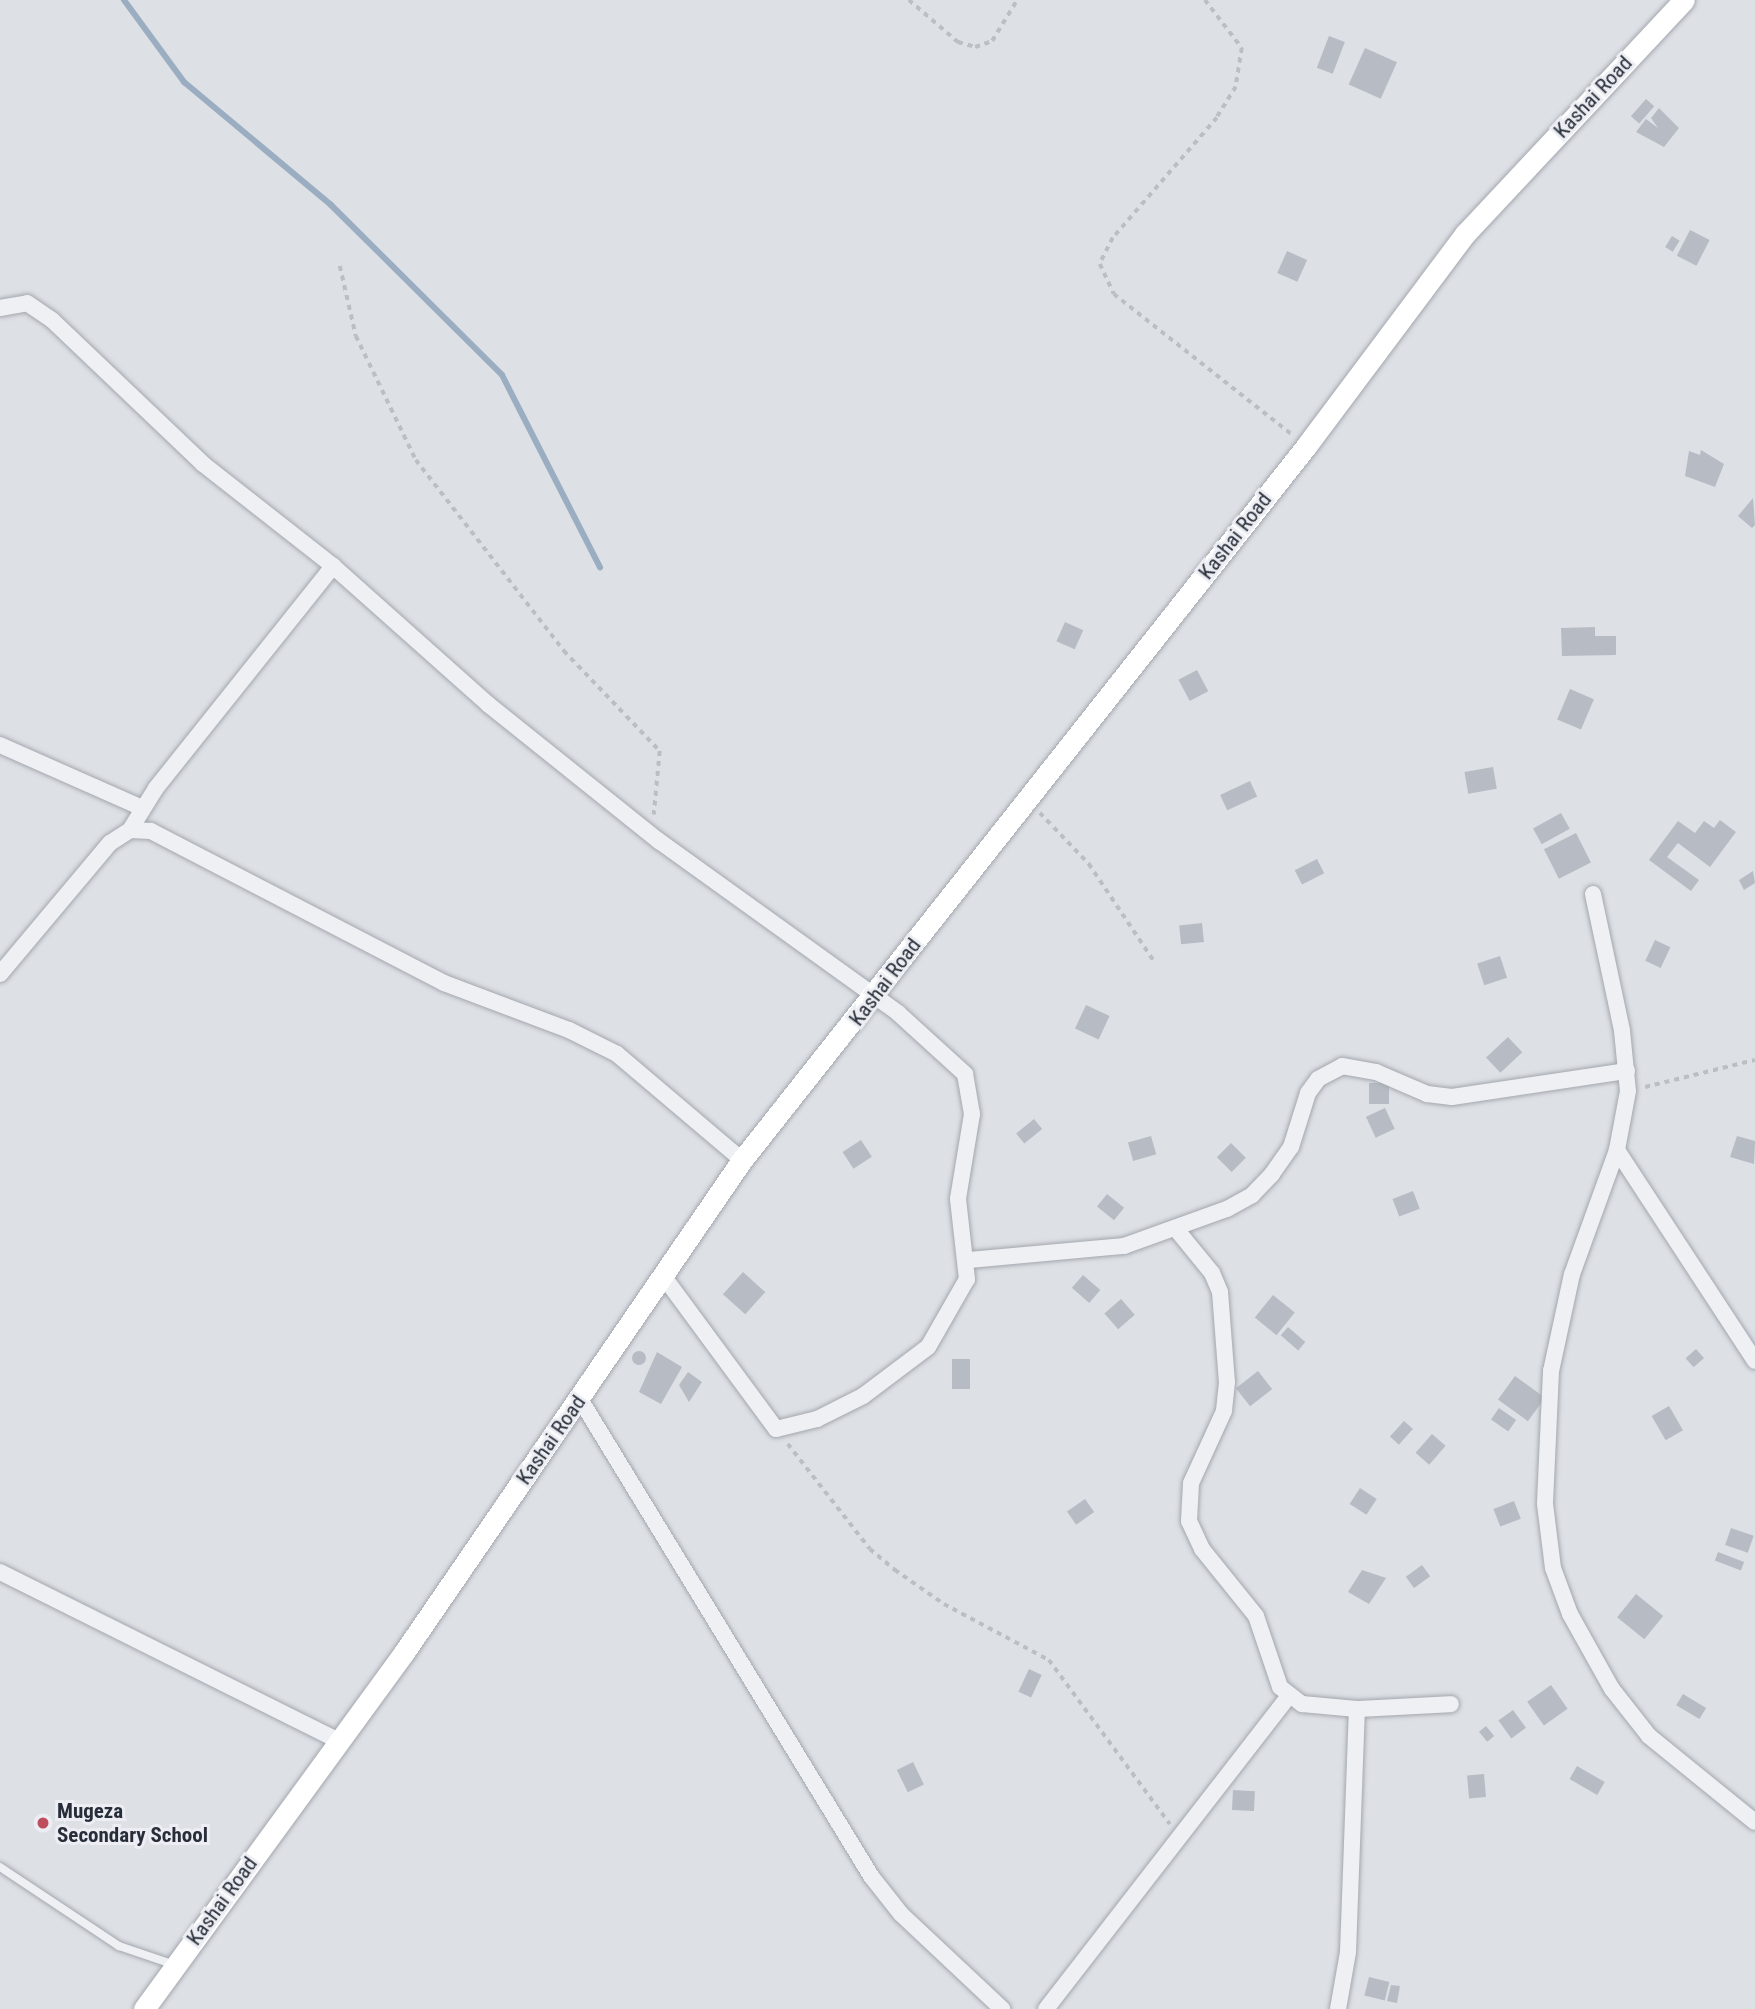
<!DOCTYPE html>
<html>
<head>
<meta charset="utf-8">
<style>
	body { margin:0 }
	#map { position:relative; width:1755px; height:2009px; overflow:hidden; background:#dde0e5; font-family:"Roboto Condensed",sans-serif }
	div>[style] { position:absolute }
	.stream>* { height:6px; margin:-3px; padding:0 3px; transform-origin:3px; border-radius:3px; background:#9badc1 }
	.building>* { inset:0; background:#b7bcc4; transform-origin:0 0 }
	.round { border-radius:50% }
	.path>* { height:3.5px; margin-top:-1.75px; transform-origin:0; background:repeating-linear-gradient(90deg,#bbbec3 0 5px,transparent 0 10px) }
	.roads { filter:drop-shadow(0 0 2px #a3a7ae) drop-shadow(0 0 2px #a3a7ae) }
	.lane>* { height:8px; margin:-4px; padding:0 4px; transform-origin:4px; border-radius:4px; background:#eff0f4 }
	.street>* { height:16px; margin:-8px; padding:0 8px; transform-origin:8px; border-radius:8px; background:#eff0f4 }
	.secondary>* { height:21px; margin:-10.5px; padding:0 10.5px; transform-origin:10.5px; border-radius:10.5px; background:#fff }
	.dots>* { width:19px; height:19px; translate:-50% -50%; box-sizing:border-box; border:4px solid #eceef3; border-radius:50% }
	span { translate:-50% -50%; white-space:nowrap; text-align:center; line-height:1.15; -webkit-text-stroke:6px #eceef3; paint-order:stroke }
	.street-label { font-size:21px; color:#282e39 }
	.poi-label { font-size:21px; color:#282e39; font-weight:700 }
	.left { translate:0 -50%; text-align:left }
</style>
</head>
<body>
<div id="map">
	<div class="stream">
		<i style="left:124px;top:0;width:102px;rotate:53.8deg"></i>
		<i style="left:184px;top:82px;width:192px;rotate:39.9deg"></i>
		<i style="left:331px;top:205px;width:241px;rotate:44.8deg"></i>
		<i style="left:502px;top:375px;width:216px;rotate:63deg"></i>
	</div>
	<div class="building">
		<i style="left:1329px;top:36px;width:17px;height:34px;rotate:21deg"></i>
		<i style="left:1365px;top:48px;width:35px;height:40px;rotate:24deg"></i>
		<i style="left:1646px;top:99px;width:11px;height:23px;rotate:41deg"></i>
		<i style="clip-path:polygon(1659px 108px,1679px 128px,1664px 147px,1636px 132px,1646px 119px,1658px 128px,1651px 118px)"></i>
		<i style="left:1690px;top:230px;width:22px;height:29px;rotate:27deg"></i>
		<i style="left:1672px;top:236px;width:9px;height:13px;rotate:32deg"></i>
		<i style="left:1287px;top:251px;width:22px;height:24px;rotate:24deg"></i>
		<i style="clip-path:polygon(1701px 450px,1724px 464px,1715px 487px,1685px 476px,1689px 451px,1700px 455px)"></i>
		<i style="clip-path:polygon(1753px 498px,1755px 525px,1752px 528px,1738px 516px)"></i>
		<i style="left:1065px;top:622px;width:20px;height:21px;rotate:24deg"></i>
		<i style="clip-path:polygon(1595px 627px,1595px 636px,1616px 636px,1616px 655px,1562px 656px,1561px 628px)"></i>
		<i style="left:1197px;top:670px;width:24px;height:21px;rotate:62deg"></i>
		<i style="left:1570px;top:689px;width:26px;height:33px;rotate:23deg"></i>
		<i style="left:1493px;top:767px;width:22px;height:29px;rotate:80deg"></i>
		<i style="left:1250px;top:781px;width:17px;height:33px;rotate:65deg"></i>
		<i style="left:1561px;top:813px;width:18px;height:32px;rotate:61deg"></i>
		<i style="clip-path:polygon(1720px 820px,1736px 832px,1710px 867px,1678px 843px,1667px 857px,1699px 880px,1691px 891px,1649px 860px,1678px 821px,1695px 833px,1704px 821px,1714px 828px)"></i>
		<i style="left:1576px;top:833px;width:33px;height:36px;rotate:63deg"></i>
		<i style="left:1317px;top:859px;width:16px;height:25px;rotate:63deg"></i>
		<i style="clip-path:polygon(1753px 871px,1755px 883px,1744px 890px,1739px 880px)"></i>
		<i style="left:1202px;top:923px;width:19px;height:23px;rotate:84deg"></i>
		<i style="left:1655px;top:940px;width:17px;height:23px;rotate:25deg"></i>
		<i style="left:1500px;top:956px;width:23px;height:24px;rotate:72deg"></i>
		<i style="left:1086px;top:1005px;width:26px;height:26px;rotate:25deg"></i>
		<i style="left:1508px;top:1037px;width:21px;height:30px;rotate:47deg"></i>
		<i style="left:1369px;top:1083px;width:20px;height:21px"></i>
		<i style="left:1385px;top:1108px;width:23px;height:21px;rotate:65deg"></i>
		<i style="left:1034px;top:1119px;width:13px;height:23px;rotate:51deg"></i>
		<i style="left:1151px;top:1136px;width:19px;height:24px;rotate:74deg"></i>
		<i style="clip-path:polygon(1737px 1136px,1755px 1141px,1754px 1164px,1730px 1157px)"></i>
		<i style="left:861px;top:1140px;width:20px;height:22px;rotate:57deg"></i>
		<i style="left:1231px;top:1143px;width:21px;height:20px;rotate:45deg"></i>
		<i style="left:1413px;top:1191px;width:19px;height:22px;rotate:69deg"></i>
		<i style="left:1107px;top:1194px;width:22px;height:16px;rotate:39deg"></i>
		<i style="left:743px;top:1272px;width:30px;height:30px;rotate:42deg"></i>
		<i style="left:1083px;top:1275px;width:23px;height:17px;rotate:41deg"></i>
		<i style="left:1273px;top:1295px;width:28px;height:29px;rotate:39deg"></i>
		<i style="left:1121px;top:1299px;width:21px;height:22px;rotate:49deg"></i>
		<i style="left:1288px;top:1327px;width:23px;height:11px;rotate:41deg"></i>
		<i style="left:1696px;top:1349px;width:12px;height:14px;rotate:48deg"></i>
		<i class="round" style="left:632px;top:1351px;width:14px;height:14px"></i>
		<i style="clip-path:polygon(657px 1352px,682px 1367px,661px 1404px,639px 1392px)"></i>
		<i style="left:970px;top:1359px;width:30px;height:18px;rotate:90deg"></i>
		<i style="left:1258px;top:1371px;width:23px;height:28px;rotate:52deg"></i>
		<i style="clip-path:polygon(688px 1372px,702px 1382px,689px 1402px,679px 1385px)"></i>
		<i style="left:1515px;top:1376px;width:37px;height:29px;rotate:36deg"></i>
		<i style="left:1669px;top:1406px;width:28px;height:20px;rotate:60deg"></i>
		<i style="left:1499px;top:1408px;width:21px;height:14px;rotate:35deg"></i>
		<i style="left:1404px;top:1421px;width:12px;height:21px;rotate:42deg"></i>
		<i style="left:1432px;top:1434px;width:18px;height:25px;rotate:41deg"></i>
		<i style="left:1360px;top:1488px;width:20px;height:19px;rotate:33deg"></i>
		<i style="left:1085px;top:1499px;width:16px;height:22px;rotate:55deg"></i>
		<i style="left:1514px;top:1501px;width:19px;height:22px;rotate:69deg"></i>
		<i style="left:1731px;top:1528px;width:24px;height:18px;rotate:19deg"></i>
		<i style="left:1718px;top:1552px;width:28px;height:9px;rotate:21deg"></i>
		<i style="left:1422px;top:1565px;width:14px;height:20px;rotate:54deg"></i>
		<i style="clip-path:polygon(1362px 1570px,1386px 1578px,1369px 1604px,1348px 1592px)"></i>
		<i style="left:1636px;top:1594px;width:35px;height:30px;rotate:39deg"></i>
		<i style="left:1029px;top:1669px;width:14px;height:25px;rotate:25deg"></i>
		<i style="left:1551px;top:1685px;width:29px;height:29px;rotate:55deg"></i>
		<i style="left:1683px;top:1694px;width:27px;height:13px;rotate:31deg"></i>
		<i style="left:1513px;top:1710px;width:22px;height:18px;rotate:54deg"></i>
		<i style="left:1486px;top:1726px;width:13px;height:9px;rotate:51deg"></i>
		<i style="left:913px;top:1762px;width:25px;height:18px;rotate:64deg"></i>
		<i style="left:1577px;top:1766px;width:32px;height:15px;rotate:30deg"></i>
		<i style="left:1484px;top:1774px;width:23px;height:17px;rotate:85deg"></i>
		<i style="left:1233px;top:1790px;width:22px;height:20px;rotate:3deg"></i>
		<i style="left:1369px;top:1977px;width:21px;height:19px;rotate:14deg"></i>
		<i style="clip-path:polygon(1391px 1985px,1400px 1986px,1397px 2003px,1387px 2001px)"></i>
	</div>
	<div class="path">
		<i style="left:909px;top:0;width:65px;rotate:40.6deg"></i>
		<i style="left:958px;top:42px;width:18px;rotate:16deg"></i>
		<i style="left:975px;top:47px;width:18px;rotate:-19deg"></i>
		<i style="left:992px;top:41px;width:48px;rotate:-58.6deg"></i>
		<i style="left:1205px;top:0;width:61px;rotate:52.4deg"></i>
		<i style="left:1242px;top:48px;width:39px;rotate:99deg"></i>
		<i style="left:1236px;top:87px;width:36px;rotate:122deg"></i>
		<i style="left:1217px;top:118px;width:159px;rotate:130.9deg"></i>
		<i style="left:1113px;top:238px;width:29px;rotate:117deg"></i>
		<i style="left:1100px;top:264px;width:33px;rotate:65deg"></i>
		<i style="left:1114px;top:294px;width:226px;rotate:38.3deg"></i>
		<i style="left:340px;top:266px;width:72px;rotate:77.1deg"></i>
		<i style="left:356px;top:336px;width:138px;rotate:64.2deg"></i>
		<i style="left:416px;top:460px;width:242px;rotate:52.2deg"></i>
		<i style="left:564px;top:651px;width:139px;rotate:46.2deg"></i>
		<i style="left:660px;top:751px;width:64px;rotate:95.4deg"></i>
		<i style="left:1040px;top:813px;width:71px;rotate:46.1deg"></i>
		<i style="left:1089px;top:864px;width:120px;rotate:56.2deg"></i>
		<i style="left:1645px;top:1087px;width:113px;rotate:-13.8deg"></i>
		<i style="left:788px;top:1444px;width:133px;rotate:52deg"></i>
		<i style="left:870px;top:1549px;width:33px;rotate:40deg"></i>
		<i style="left:895px;top:1570px;width:60px;rotate:34.8deg"></i>
		<i style="left:944px;top:1604px;width:119px;rotate:28.1deg"></i>
		<i style="left:1049px;top:1660px;width:204px;rotate:53.6deg"></i>
	</div>
	<div class="roads">
		<div class="lane">
			<i style="left:0;top:1867px;width:143px;rotate:33.6deg"></i>
			<i style="left:119px;top:1946px;width:56px;rotate:18.8deg"></i>
		</div>
		<div class="street">
			<i style="left:0;top:308px;width:27px;rotate:-10deg"></i>
			<i style="left:27px;top:303px;width:30px;rotate:34deg"></i>
			<i style="left:52px;top:320px;width:209px;rotate:43.6deg"></i>
			<i style="left:203px;top:464px;width:165px;rotate:38.1deg"></i>
			<i style="left:333px;top:566px;width:209px;rotate:41.7deg"></i>
			<i style="left:489px;top:705px;width:218px;rotate:38.7deg"></i>
			<i style="left:659px;top:841px;width:294px;rotate:35.7deg"></i>
			<i style="left:898px;top:1013px;width:91px;rotate:42.3deg"></i>
			<i style="left:965px;top:1074px;width:41px;rotate:80.1deg"></i>
			<i style="left:972px;top:1114px;width:86px;rotate:99.4deg"></i>
			<i style="left:958px;top:1199px;width:81px;rotate:83.6deg"></i>
			<i style="left:967px;top:1279px;width:78px;rotate:119.8deg"></i>
			<i style="left:928px;top:1347px;width:81px;rotate:143deg"></i>
			<i style="left:863px;top:1396px;width:51px;rotate:153.4deg"></i>
			<i style="left:817px;top:1419px;width:42px;rotate:166.3deg"></i>
			<i style="left:776px;top:1429px;width:190px;rotate:-126.4deg"></i>
			<i style="left:0;top:745px;width:155px;rotate:23.9deg"></i>
			<i style="left:130px;top:830px;width:49px;rotate:-58.2deg"></i>
			<i style="left:156px;top:788px;width:284px;rotate:-51.4deg"></i>
			<i style="left:1593px;top:894px;width:140px;rotate:78deg"></i>
			<i style="left:1622px;top:1031px;width:60px;rotate:84.3deg"></i>
			<i style="left:1628px;top:1091px;width:60px;rotate:100.6deg"></i>
			<i style="left:1617px;top:1150px;width:132px;rotate:109.9deg"></i>
			<i style="left:1572px;top:1274px;width:99px;rotate:102.2deg"></i>
			<i style="left:1551px;top:1371px;width:133px;rotate:92.6deg"></i>
			<i style="left:1545px;top:1504px;width:64px;rotate:82.9deg"></i>
			<i style="left:1553px;top:1568px;width:49px;rotate:69.7deg"></i>
			<i style="left:1570px;top:1614px;width:86px;rotate:60.8deg"></i>
			<i style="left:1612px;top:1689px;width:60px;rotate:51.8deg"></i>
			<i style="left:1649px;top:1736px;width:136px;rotate:39.1deg"></i>
			<i style="left:0;top:974px;width:171px;rotate:-50deg"></i>
			<i style="left:110px;top:843px;width:24px;rotate:-33deg"></i>
			<i style="left:130px;top:830px;width:21px;rotate:3deg"></i>
			<i style="left:151px;top:831px;width:330px;rotate:27.4deg"></i>
			<i style="left:444px;top:983px;width:134px;rotate:20.6deg"></i>
			<i style="left:569px;top:1030px;width:54px;rotate:26.6deg"></i>
			<i style="left:617px;top:1054px;width:164px;rotate:40.3deg"></i>
			<i style="left:1617px;top:1150px;width:252px;rotate:56.8deg"></i>
			<i style="left:1176px;top:1229px;width:57px;rotate:50.7deg"></i>
			<i style="left:1212px;top:1273px;width:21px;rotate:67deg"></i>
			<i style="left:1220px;top:1292px;width:90px;rotate:85.6deg"></i>
			<i style="left:1227px;top:1382px;width:29px;rotate:96deg"></i>
			<i style="left:1224px;top:1411px;width:79px;rotate:114.6deg"></i>
			<i style="left:1191px;top:1483px;width:38px;rotate:93deg"></i>
			<i style="left:1189px;top:1521px;width:31px;rotate:65deg"></i>
			<i style="left:1202px;top:1549px;width:86px;rotate:51.1deg"></i>
			<i style="left:1256px;top:1616px;width:75px;rotate:71.3deg"></i>
			<i style="left:1280px;top:1687px;width:28px;rotate:38deg"></i>
			<i style="left:1302px;top:1704px;width:55px;rotate:5.2deg"></i>
			<i style="left:1357px;top:1709px;width:94px;rotate:-3deg"></i>
			<i style="left:969px;top:1260px;width:156px;rotate:-5.2deg"></i>
			<i style="left:1124px;top:1246px;width:109px;rotate:-19.8deg"></i>
			<i style="left:1227px;top:1209px;width:29px;rotate:-29deg"></i>
			<i style="left:1252px;top:1195px;width:29px;rotate:-46deg"></i>
			<i style="left:1272px;top:1174px;width:33px;rotate:-55deg"></i>
			<i style="left:1291px;top:1147px;width:57px;rotate:-72.5deg"></i>
			<i style="left:1308px;top:1093px;width:17px;rotate:-54deg"></i>
			<i style="left:1318px;top:1079px;width:27px;rotate:-28deg"></i>
			<i style="left:1342px;top:1066px;width:35px;rotate:10deg"></i>
			<i style="left:1376px;top:1072px;width:56px;rotate:23.3deg"></i>
			<i style="left:1427px;top:1094px;width:25px;rotate:7deg"></i>
			<i style="left:1452px;top:1097px;width:177px;rotate:-8.5deg"></i>
			<i style="left:580px;top:1399px;width:559px;rotate:58.61deg"></i>
			<i style="left:871px;top:1876px;width:48px;rotate:51.7deg"></i>
			<i style="left:901px;top:1914px;width:139px;rotate:43.2deg"></i>
			<i style="left:0;top:1572px;width:379px;rotate:26.5deg"></i>
			<i style="left:1046px;top:2009px;width:395px;rotate:-52.2deg"></i>
			<i style="left:1338px;top:2009px;width:58px;rotate:-80deg"></i>
			<i style="left:1348px;top:1952px;width:243px;rotate:-87.9deg"></i>
		</div>
		<div class="secondary">
			<i style="left:144px;top:2009px;width:443px;rotate:-53.9deg"></i>
			<i style="left:405px;top:1651px;width:596px;rotate:-55.54deg"></i>
			<i style="left:742px;top:1160px;width:911px;rotate:-51.68deg"></i>
			<i style="left:1307px;top:445px;width:264px;rotate:-53.2deg"></i>
			<i style="left:1465px;top:234px;width:320px;rotate:-46.9deg"></i>
		</div>
	</div>
	<div class="dots">
		<i style="left:43px;top:1823px;background:#be4e5d"></i>
	</div>
	<div class="street-label">
		<span style="left:1593px;top:97px;rotate:-47deg">Kashai Road</span>
		<span style="left:1235px;top:536px;rotate:-52deg">Kashai Road</span>
		<span style="left:885px;top:982px;rotate:-53deg">Kashai Road</span>
		<span style="left:551px;top:1440px;rotate:-55deg">Kashai Road</span>
		<span style="left:222px;top:1901px;rotate:-54deg">Kashai Road</span>
	</div>
	<div class="poi-label">
		<span class="left" style="left:57px;top:1823px">Mugeza<br>Secondary School</span>
	</div>
</div>
</body>
</html>
